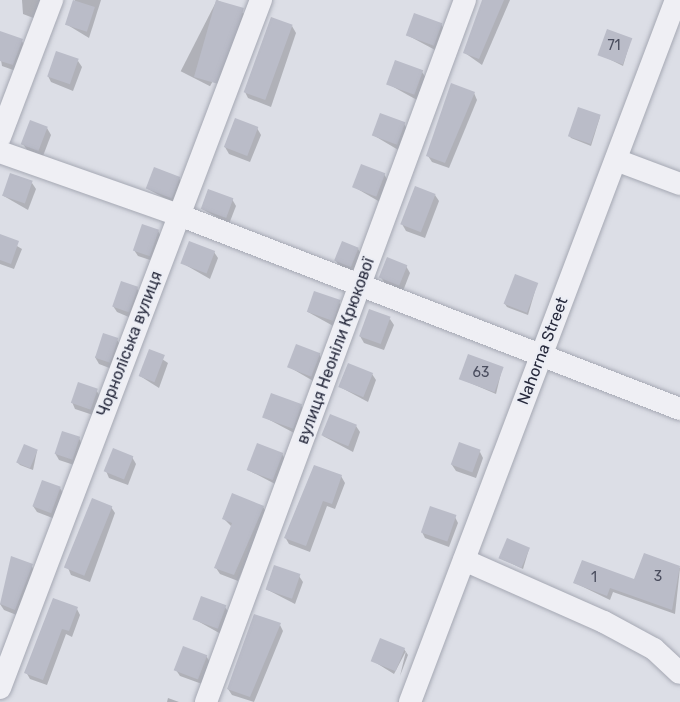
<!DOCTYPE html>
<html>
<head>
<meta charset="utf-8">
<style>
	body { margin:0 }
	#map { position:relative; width:680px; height:702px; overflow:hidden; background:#dcdee6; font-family:Rubik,sans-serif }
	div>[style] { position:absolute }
	.shadow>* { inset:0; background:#0003; transform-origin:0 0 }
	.building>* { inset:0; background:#babcc8; transform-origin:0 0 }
	.roads { filter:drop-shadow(0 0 2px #a5a8b3) drop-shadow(0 0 2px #a5a8b3) }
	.minor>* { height:22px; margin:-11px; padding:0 11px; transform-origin:11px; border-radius:11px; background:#efeff4 }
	span { translate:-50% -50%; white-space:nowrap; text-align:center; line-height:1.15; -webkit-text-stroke:4.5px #ebedf4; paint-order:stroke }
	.number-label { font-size:14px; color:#4b4e5f }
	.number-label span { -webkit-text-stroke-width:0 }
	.street-label { font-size:16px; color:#26293c }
</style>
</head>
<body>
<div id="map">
	<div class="shadow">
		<i style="clip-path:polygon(22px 0,44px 0,36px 19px,23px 14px)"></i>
		<i style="clip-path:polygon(75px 0,101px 0,89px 38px,66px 24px)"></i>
		<i style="left:217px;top:0;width:33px;height:80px;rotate:27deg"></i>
		<i style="clip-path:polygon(484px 0,510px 0,482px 65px,465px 53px)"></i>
		<i style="clip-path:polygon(441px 24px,445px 31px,437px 51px,407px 35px)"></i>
		<i style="clip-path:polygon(292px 26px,296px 33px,271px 107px,248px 98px,245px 92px)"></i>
		<i style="clip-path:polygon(631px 39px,623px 66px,599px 54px)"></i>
		<i style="clip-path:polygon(22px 41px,25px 47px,16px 71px,2px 66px,0 54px)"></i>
		<i style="clip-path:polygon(78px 61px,82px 67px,73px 91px,51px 82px,48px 76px)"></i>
		<i style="clip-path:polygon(422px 72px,426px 78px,417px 100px,388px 84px)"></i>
		<i style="clip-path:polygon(474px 93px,477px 100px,449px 168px,432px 162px,428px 156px)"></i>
		<i style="clip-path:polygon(600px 117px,591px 146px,571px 138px,569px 135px)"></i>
		<i style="clip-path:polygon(404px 124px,408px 130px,400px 151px,373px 135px)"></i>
		<i style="clip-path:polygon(47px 128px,51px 135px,43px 156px,27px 150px,23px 144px)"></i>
		<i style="clip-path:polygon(257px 128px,261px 135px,250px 162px,229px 154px,225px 147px)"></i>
		<i style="clip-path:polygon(384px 174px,388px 181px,380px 202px,354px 187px)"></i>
		<i style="clip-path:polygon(179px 178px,182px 184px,175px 204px,148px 189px)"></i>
		<i style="clip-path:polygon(32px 183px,36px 189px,28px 210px,2px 195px)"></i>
		<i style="clip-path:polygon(435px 195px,439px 201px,425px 238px,406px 231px,402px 224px)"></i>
		<i style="clip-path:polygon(232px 199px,236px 206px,229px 224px,202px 209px)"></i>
		<i style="clip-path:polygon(158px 231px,162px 238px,153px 261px,138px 256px,134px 250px)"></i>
		<i style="clip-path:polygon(0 236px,22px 249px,14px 269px,0 264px)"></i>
		<i style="clip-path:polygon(358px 249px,362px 255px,355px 273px,340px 267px,336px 261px)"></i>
		<i style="clip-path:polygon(214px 252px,218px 258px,210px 279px,182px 263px)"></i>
		<i style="clip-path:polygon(406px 266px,410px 273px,403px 291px,385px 284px,381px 277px)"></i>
		<i style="clip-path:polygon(537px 284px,528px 315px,507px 307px,505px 304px)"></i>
		<i style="clip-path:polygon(137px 288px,140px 295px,131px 318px,117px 312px,113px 306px)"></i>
		<i style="clip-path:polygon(339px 302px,342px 308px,335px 327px,308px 312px)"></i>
		<i style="clip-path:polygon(390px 319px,394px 325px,384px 350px,364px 343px,360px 336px)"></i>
		<i style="clip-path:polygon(117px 340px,121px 346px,112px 369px,99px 364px,95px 357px)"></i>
		<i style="clip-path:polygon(150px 351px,168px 363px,159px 388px,140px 376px)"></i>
		<i style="clip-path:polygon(319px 354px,323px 361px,315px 382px,289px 367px)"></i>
		<i style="clip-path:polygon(502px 369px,496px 394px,461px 379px)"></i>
		<i style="clip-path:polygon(372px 374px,376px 380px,368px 402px,340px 387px)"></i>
		<i style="clip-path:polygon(96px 390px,100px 396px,93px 415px,75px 409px,72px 402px)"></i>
		<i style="clip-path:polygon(301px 405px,304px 412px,296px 434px,264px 417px)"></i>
		<i style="clip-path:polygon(356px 426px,360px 432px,353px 452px,323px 436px)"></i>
		<i style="clip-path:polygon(79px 438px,82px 445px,74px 465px,59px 460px,55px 453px)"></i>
		<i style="clip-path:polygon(37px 451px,33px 470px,20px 465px,18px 463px)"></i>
		<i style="clip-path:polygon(480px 452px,483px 458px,476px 478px,456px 471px,452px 465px)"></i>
		<i style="clip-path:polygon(282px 454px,286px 461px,277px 485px,248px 470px)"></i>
		<i style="clip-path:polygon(132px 457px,136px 464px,128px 485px,109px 478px,106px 471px)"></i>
		<i style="clip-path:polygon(341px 476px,345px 483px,335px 509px,327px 506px,310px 552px,289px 544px,285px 537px)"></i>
		<i style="clip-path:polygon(60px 488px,64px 495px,55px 519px,37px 512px,33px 506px)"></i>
		<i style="clip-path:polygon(111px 507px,115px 513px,90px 582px,71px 575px,68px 568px)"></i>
		<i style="clip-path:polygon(263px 507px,267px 513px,238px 581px,220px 574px,216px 568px,232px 527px,224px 519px)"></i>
		<i style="clip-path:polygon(455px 517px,458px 523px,449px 547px,425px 538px,422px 532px)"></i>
		<i style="clip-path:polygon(529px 549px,523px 569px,500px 558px)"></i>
		<i style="clip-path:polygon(645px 555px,680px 568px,675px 614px,613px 592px,610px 600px,575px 583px,635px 581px)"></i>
		<i style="clip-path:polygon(31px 565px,35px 572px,19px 616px,4px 610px,0 604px)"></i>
		<i style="clip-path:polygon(299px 576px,303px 582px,295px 604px,266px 589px)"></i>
		<i style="clip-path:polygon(225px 607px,229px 613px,221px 634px,194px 619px)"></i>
		<i style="clip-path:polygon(77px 609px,80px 615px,72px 637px,66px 634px,47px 685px,30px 679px,26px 672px)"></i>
		<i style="clip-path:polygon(280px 625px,283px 631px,254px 702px,232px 695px,228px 689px)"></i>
		<i style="clip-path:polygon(404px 649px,408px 655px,400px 676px,406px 651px,394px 674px,373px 661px)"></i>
		<i style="clip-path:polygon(206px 656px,210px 662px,202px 684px,180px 676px,176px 670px)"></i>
		<i style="clip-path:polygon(168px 698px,179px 702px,167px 702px)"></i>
	</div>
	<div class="building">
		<i style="left:73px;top:0;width:23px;height:26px;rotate:18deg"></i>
		<i style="left:216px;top:0;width:29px;height:80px;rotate:16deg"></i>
		<i style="clip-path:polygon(482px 0,504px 0,479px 59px,463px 53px)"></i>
		<i style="left:414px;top:13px;width:30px;height:24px;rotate:20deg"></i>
		<i style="left:271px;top:17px;width:23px;height:80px;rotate:20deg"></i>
		<i style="left:607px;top:29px;width:27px;height:28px;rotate:20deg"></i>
		<i style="clip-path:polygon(0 31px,23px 39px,13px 65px,0 61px)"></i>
		<i style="left:56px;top:51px;width:24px;height:27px;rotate:19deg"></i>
		<i style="left:395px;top:60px;width:30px;height:26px;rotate:20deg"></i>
		<i style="clip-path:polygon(451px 83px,475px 92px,445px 163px,426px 156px)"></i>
		<i style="left:578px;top:107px;width:24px;height:31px;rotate:19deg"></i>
		<i style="left:380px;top:113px;width:27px;height:24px;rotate:20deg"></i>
		<i style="left:235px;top:118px;width:25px;height:31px;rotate:21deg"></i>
		<i style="left:30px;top:120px;width:19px;height:26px;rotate:21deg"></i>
		<i style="left:361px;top:164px;width:26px;height:25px;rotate:21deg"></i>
		<i style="left:154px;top:167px;width:28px;height:23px;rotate:21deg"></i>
		<i style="left:10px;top:173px;width:24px;height:24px;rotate:19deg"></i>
		<i style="left:415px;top:186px;width:22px;height:41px;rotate:21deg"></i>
		<i style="left:208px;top:189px;width:27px;height:21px;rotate:20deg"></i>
		<i style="left:142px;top:224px;width:18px;height:28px;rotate:19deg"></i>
		<i style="clip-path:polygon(0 234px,19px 241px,11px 264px,0 260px)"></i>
		<i style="left:189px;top:241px;width:28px;height:24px;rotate:21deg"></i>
		<i style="left:342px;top:241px;width:18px;height:21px;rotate:22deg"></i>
		<i style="left:387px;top:257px;width:22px;height:22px;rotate:22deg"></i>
		<i style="left:515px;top:274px;width:25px;height:32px;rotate:21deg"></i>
		<i style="left:121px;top:281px;width:18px;height:27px;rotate:19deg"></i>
		<i style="left:314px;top:291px;width:28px;height:22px;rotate:19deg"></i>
		<i style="left:369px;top:309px;width:23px;height:29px;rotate:20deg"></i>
		<i style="left:103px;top:333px;width:16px;height:26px;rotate:18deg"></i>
		<i style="left:296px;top:344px;width:26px;height:25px;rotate:21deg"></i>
		<i style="left:149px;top:349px;width:17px;height:29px;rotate:21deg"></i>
		<i style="left:468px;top:354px;width:38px;height:27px;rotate:20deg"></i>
		<i style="left:348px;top:363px;width:27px;height:26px;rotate:22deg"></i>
		<i style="left:78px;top:382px;width:21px;height:22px;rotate:19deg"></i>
		<i style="left:271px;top:393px;width:33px;height:26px;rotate:20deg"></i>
		<i style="left:330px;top:414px;width:29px;height:23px;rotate:22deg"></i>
		<i style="left:62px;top:431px;width:19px;height:24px;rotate:18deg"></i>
		<i style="left:459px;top:442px;width:23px;height:24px;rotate:20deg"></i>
		<i style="left:257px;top:443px;width:28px;height:29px;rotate:21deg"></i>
		<i style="left:24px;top:444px;width:15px;height:20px;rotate:23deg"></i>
		<i style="left:113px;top:448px;width:22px;height:25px;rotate:22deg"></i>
		<i style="clip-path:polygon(314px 465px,342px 475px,332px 504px,323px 501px,306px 546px,284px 538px)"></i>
		<i style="left:42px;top:480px;width:20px;height:28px;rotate:20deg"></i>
		<i style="clip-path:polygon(232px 493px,264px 506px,234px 575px,214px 568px,232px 523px,222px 519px)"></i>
		<i style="left:92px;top:498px;width:22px;height:75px;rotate:22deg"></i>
		<i style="left:430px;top:506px;width:28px;height:28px;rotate:19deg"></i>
		<i style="left:507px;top:538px;width:25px;height:22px;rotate:23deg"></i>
		<i style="clip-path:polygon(644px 553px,680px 566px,672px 610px,610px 588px,607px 596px,573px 583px,582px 560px,634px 579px)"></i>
		<i style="clip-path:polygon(11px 556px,33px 564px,15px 610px,0 604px)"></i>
		<i style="left:274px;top:565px;width:28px;height:26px;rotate:19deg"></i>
		<i style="left:201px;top:596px;width:27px;height:25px;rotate:20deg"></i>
		<i style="clip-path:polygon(53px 598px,78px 607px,69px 631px,62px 629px,43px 680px,24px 673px)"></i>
		<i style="clip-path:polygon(254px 614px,281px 623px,250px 697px,227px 689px)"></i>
		<i style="left:380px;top:638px;width:27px;height:25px;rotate:22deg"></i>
		<i style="left:183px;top:646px;width:26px;height:26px;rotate:21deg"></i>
	</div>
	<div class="roads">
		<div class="minor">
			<i style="left:0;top:137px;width:147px;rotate:-69.2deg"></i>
			<i style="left:0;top:152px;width:190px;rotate:19.4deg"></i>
			<i style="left:179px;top:215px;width:537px;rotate:21.17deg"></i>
			<i style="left:616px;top:160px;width:68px;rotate:20.6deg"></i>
			<i style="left:464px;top:560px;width:153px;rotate:23.9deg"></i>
			<i style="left:604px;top:622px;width:57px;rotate:28.4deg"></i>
			<i style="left:654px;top:649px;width:35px;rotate:43deg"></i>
			<i style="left:0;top:688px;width:736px;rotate:-69.23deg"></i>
			<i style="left:206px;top:702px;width:748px;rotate:-69.75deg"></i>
			<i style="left:410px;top:702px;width:751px;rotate:-69.25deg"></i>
		</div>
	</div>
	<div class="number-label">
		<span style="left:614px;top:46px">71</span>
		<span style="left:481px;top:373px">63</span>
		<span style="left:658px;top:577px">3</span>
		<span style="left:594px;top:578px">1</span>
	</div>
	<div class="street-label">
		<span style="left:130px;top:344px;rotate:-69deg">Чорноліська вулиця</span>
		<span style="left:336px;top:351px;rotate:-70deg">вулиця Неоніли Крюкової</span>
		<span style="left:543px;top:351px;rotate:-69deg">Nahorna Street</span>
	</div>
</div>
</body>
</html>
